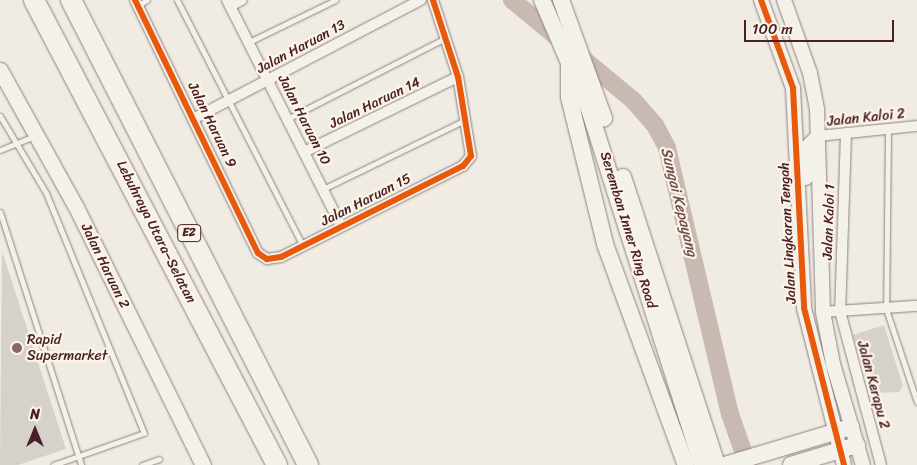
<!DOCTYPE html>
<html>
<head>
<meta charset="utf-8">
<style>
	body { margin:0 }
	#map { position:relative; width:917px; height:465px; overflow:hidden; background:#f0ebe3; font-family:Sriracha,sans-serif }
	div>[style] { position:absolute }
	.river>* { height:18px; margin:-9px; padding:0 9px; transform-origin:9px; border-radius:9px; background:#c9b9b3 }
	.building>* { inset:0; background:#d7d1cc }
	.roads { filter:drop-shadow(0 0 1px #8d8281) drop-shadow(0 0 1px #8d8281) }
	.service>* { height:5px; margin:-2.5px; padding:0 2.5px; transform-origin:2.5px; border-radius:2.5px; background:#f4f1eb }
	.minor>* { height:10px; margin:-5px; padding:0 5px; transform-origin:5px; border-radius:5px; background:#f4f1eb }
	.tertiary>* { height:14px; margin:-7px; padding:0 7px; transform-origin:7px; border-radius:7px; background:#f4f1eb }
	.secondary>* { height:15px; margin:-7.5px; padding:0 7.5px; transform-origin:7.5px; border-radius:7.5px; background:#f4f1eb }
	.primary>* { height:16px; margin:-8px; padding:0 8px; transform-origin:8px; border-radius:8px; background:#f4f1eb }
	.motorway>* { height:20px; margin:-10px; padding:0 10px; transform-origin:10px; border-radius:10px; background:#f4f1eb }
	.cycleway>* { height:6px; margin:-3px; padding:0 3px; transform-origin:3px; border-radius:3px; background:#e8590c }
	.dots>* { width:14px; height:14px; translate:-50% -50%; box-sizing:border-box; border:2px solid #fcf5e5; border-radius:50% }
	span { translate:-50% -50%; white-space:nowrap; text-align:center; line-height:1.15; -webkit-text-stroke:4.5px #fcf5e5; paint-order:stroke }
	.shield-label span { padding:1px 4px; background:#fcf5e5; border:1px solid; border-radius:4px; -webkit-text-stroke-width:0 }
	.shield-label { font-size:12px; color:#4a1f2b; font-weight:700 }
	.street-label { font-size:14px; color:#4a1f2b }
	.poi-label { font-size:14px; color:#4a1f2b }
	.left { translate:0 -50%; text-align:left }
	.water-label { font-size:15px; color:#704d53; font-style:italic }
	.north { position:absolute; left:10px; top:405px; width:50px; height:50px; -webkit-text-stroke:4px #fcf5e5; paint-order:stroke; rotate:0deg; font-size:14px; font-weight:700; line-height:20px; text-align:center; color:#4a1f2b }
	.north::after { content:''; display:block; margin:auto; width:18px; height:22px; background:#4a1f2b; clip-path:polygon(50% 0,100% 100%,50% 72%,0 100%) }
	.scale { position:absolute; left:744px; top:20px; width:150px; height:22px; box-sizing:border-box; border:2px solid #4a1f2b; border-top:0; padding-left:6px; font-size:15px; line-height:18px; white-space:nowrap; color:#4a1f2b; -webkit-text-stroke:4px #fcf5e5; paint-order:stroke }
</style>
</head>
<body>
<div id="map">
	<div class="river">
		<i style="left:512px;top:0;width:157px;rotate:39.6deg"></i>
		<i style="left:633px;top:100px;width:33px;rotate:49deg"></i>
		<i style="left:655px;top:125px;width:26px;rotate:62deg"></i>
		<i style="left:667px;top:148px;width:273px;rotate:76.7deg"></i>
		<i style="left:730px;top:414px;width:54px;rotate:70.6deg"></i>
	</div>
	<div class="building">
		<i style="clip-path:polygon(2px 251px,66px 449px,18px 465px,0 465px)"></i>
		<i style="clip-path:polygon(884px 325px,903px 386px,899px 392px,875px 393px,868px 374px,864px 373px,853px 335px)"></i>
	</div>
	<div class="roads">
		<div class="service">
			<i style="left:177px;top:0;width:276px;rotate:62.9deg"></i>
			<i style="left:138px;top:5px;width:10px;rotate:-29deg"></i>
			<i style="left:249px;top:42px;width:96px;rotate:-26deg"></i>
			<i style="left:0;top:116px;width:90px;rotate:59.1deg"></i>
			<i style="left:46px;top:193px;width:259px;rotate:67.8deg"></i>
			<i style="left:144px;top:433px;width:96px;rotate:160.6deg"></i>
			<i style="left:287px;top:119px;width:178px;rotate:-27.1deg"></i>
			<i style="left:888px;top:131px;width:178px;rotate:90.6deg"></i>
			<i style="left:886px;top:309px;width:98px;rotate:71.6deg"></i>
			<i style="left:0;top:150px;width:37px;rotate:-22deg"></i>
			<i style="left:323px;top:189px;width:158px;rotate:-25.9deg"></i>
			<i style="left:0;top:212px;width:266px;rotate:72.2deg"></i>
			<i style="left:142px;top:465px;width:18px;rotate:-19deg"></i>
		</div>
		<div class="minor">
			<i style="left:135px;top:0;width:281px;rotate:64.1deg"></i>
			<i style="left:258px;top:253px;width:11px;rotate:34deg"></i>
			<i style="left:267px;top:259px;width:14px;rotate:-8deg"></i>
			<i style="left:281px;top:257px;width:203px;rotate:-26.6deg"></i>
			<i style="left:463px;top:166px;width:13px;rotate:-51deg"></i>
			<i style="left:471px;top:156px;width:80px;rotate:-99.3deg"></i>
			<i style="left:458px;top:77px;width:81px;rotate:-108deg"></i>
			<i style="left:227px;top:0;width:253px;rotate:63.2deg"></i>
			<i style="left:230px;top:6px;width:13px;rotate:-27deg"></i>
			<i style="left:195px;top:118px;width:255px;rotate:-27.6deg"></i>
			<i style="left:846px;top:134px;width:177px;rotate:91.9deg"></i>
			<i style="left:840px;top:311px;width:159px;rotate:75.1deg"></i>
			<i style="left:818px;top:136px;width:100px;rotate:-5.8deg"></i>
			<i style="left:304px;top:152px;width:171px;rotate:-26deg"></i>
			<i style="left:823px;top:312px;width:94px;rotate:-3.7deg"></i>
		</div>
		<div class="tertiary">
			<i style="left:761px;top:0;width:94px;rotate:70deg"></i>
			<i style="left:793px;top:88px;width:220px;rotate:87.1deg"></i>
			<i style="left:804px;top:308px;width:162px;rotate:75.7deg"></i>
			<i style="left:784px;top:0;width:77px;rotate:70.4deg"></i>
			<i style="left:810px;top:73px;width:37px;rotate:79deg"></i>
			<i style="left:817px;top:109px;width:203px;rotate:88.3deg"></i>
			<i style="left:823px;top:312px;width:53px;rotate:79.1deg"></i>
			<i style="left:833px;top:364px;width:105px;rotate:73.5deg"></i>
			<i style="left:806px;top:178px;width:32px;rotate:-86deg"></i>
			<i style="left:808px;top:146px;width:14px;rotate:-45deg"></i>
		</div>
		<div class="secondary">
			<i style="left:0;top:70px;width:157px;rotate:61deg"></i>
			<i style="left:76px;top:207px;width:288px;rotate:63.8deg"></i>
		</div>
		<div class="primary">
			<i style="left:542px;top:0;width:119px;rotate:66.7deg"></i>
			<i style="left:589px;top:109px;width:374px;rotate:72.4deg"></i>
			<i style="left:561px;top:0;width:126px;rotate:70deg"></i>
			<i style="left:569px;top:66px;width:31px;rotate:90deg"></i>
			<i style="left:569px;top:97px;width:151px;rotate:76.2deg"></i>
			<i style="left:605px;top:244px;width:235px;rotate:69.9deg"></i>
			<i style="left:623px;top:177px;width:303px;rotate:71.9deg"></i>
			<i style="left:725px;top:465px;width:132px;rotate:-16.8deg"></i>
			<i style="left:791px;top:465px;width:69px;rotate:-16.9deg"></i>
		</div>
		<div class="motorway">
			<i style="left:34px;top:0;width:525px;rotate:62.41deg"></i>
			<i style="left:71px;top:0;width:522px;rotate:62.99deg"></i>
		</div>
	</div>
	<div class="cycleway">
		<i style="left:135px;top:0;width:281px;rotate:64.1deg"></i>
		<i style="left:258px;top:253px;width:11px;rotate:34deg"></i>
		<i style="left:267px;top:259px;width:14px;rotate:-8deg"></i>
		<i style="left:281px;top:257px;width:203px;rotate:-26.6deg"></i>
		<i style="left:463px;top:166px;width:13px;rotate:-51deg"></i>
		<i style="left:471px;top:156px;width:80px;rotate:-99.3deg"></i>
		<i style="left:458px;top:77px;width:81px;rotate:-108deg"></i>
		<i style="left:761px;top:0;width:94px;rotate:70deg"></i>
		<i style="left:793px;top:88px;width:220px;rotate:87.1deg"></i>
		<i style="left:804px;top:308px;width:162px;rotate:75.7deg"></i>
	</div>
	<div class="dots">
		<i style="left:17px;top:348px;background:#84666b"></i>
	</div>
	<div class="shield-label">
		<span style="left:189px;top:233px">E2</span>
	</div>
	<div class="street-label">
		<span style="left:301px;top:47px;rotate:-28deg">Jalan Haruan 13</span>
		<span style="left:375px;top:103px;rotate:-26deg">Jalan Haruan 14</span>
		<span style="left:866px;top:118px;rotate:-6deg">Jalan Kaloi 2</span>
		<span style="left:304px;top:120px;rotate:63deg">Jalan Haruan 10</span>
		<span style="left:212px;top:125px;rotate:64deg">Jalan Haruan 9</span>
		<span style="left:366px;top:200px;rotate:-27deg">Jalan Haruan 15</span>
		<span style="left:829px;top:222px;rotate:-88deg">Jalan Kaloi 1</span>
		<span style="left:628px;top:230px;rotate:73deg">Seremban Inner Ring Road</span>
		<span style="left:156px;top:232px;rotate:63deg">Lebuhraya Utara–Selatan</span>
		<span style="left:788px;top:233px;rotate:-93deg">Jalan Lingkaran Tengah</span>
		<span style="left:105px;top:266px;rotate:64deg">Jalan Haruan 2</span>
		<span style="left:873px;top:385px;rotate:75deg">Jalan Kerapu 2</span>
	</div>
	<div class="poi-label">
		<span class="left" style="left:27px;top:348px">Rapid<br>Supermarket</span>
	</div>
	<div class="water-label">
		<span style="left:679px;top:202px;rotate:76deg">Sungai Kepayang</span>
	</div>
	<div class="north">N</div>
	<div class="scale">100 m</div>
</div>
</body>
</html>
